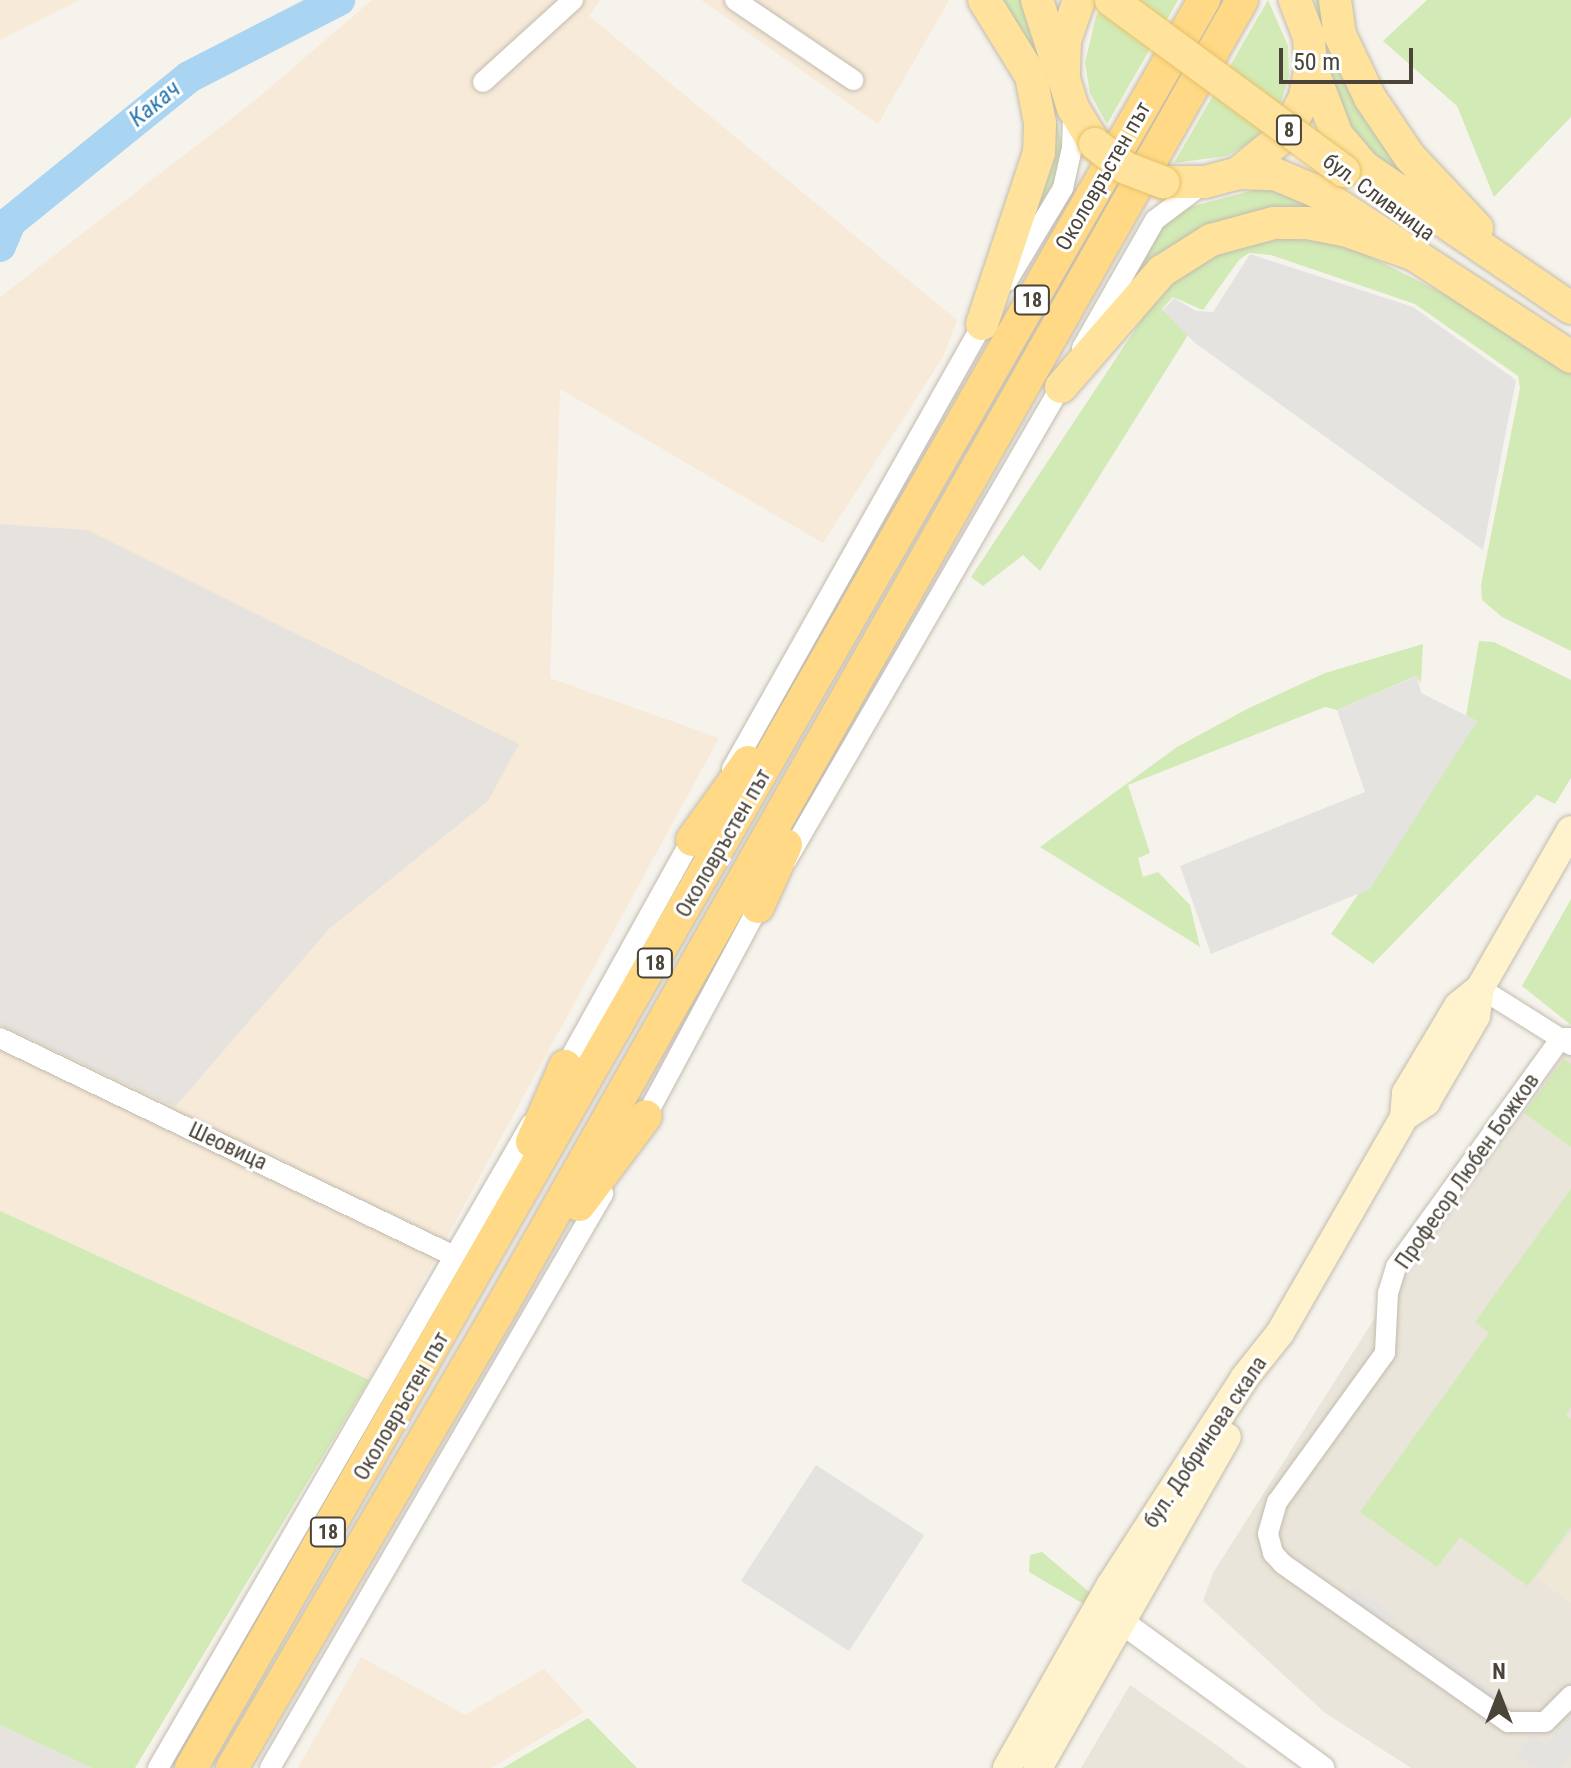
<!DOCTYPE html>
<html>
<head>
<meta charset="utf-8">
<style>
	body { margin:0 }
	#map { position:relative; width:1571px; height:1768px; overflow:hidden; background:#f6f3ec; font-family:"Roboto Condensed",sans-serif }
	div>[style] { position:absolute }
	.residential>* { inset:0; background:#eae5da }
	.commercial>* { inset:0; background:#f7ead8 }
	.industrial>* { inset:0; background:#e6e2dd }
	.education>* { inset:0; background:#efe8d6 }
	.green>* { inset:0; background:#d2eab5 }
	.parking>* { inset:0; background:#e5e3e0; transform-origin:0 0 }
	.river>* { height:32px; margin:-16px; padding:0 16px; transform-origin:16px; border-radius:16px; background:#a9d4f2 }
	.roads { filter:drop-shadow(0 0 2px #c2bbae) drop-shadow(0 0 2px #c2bbae) }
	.minor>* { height:20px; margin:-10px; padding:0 10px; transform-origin:10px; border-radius:10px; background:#fff }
	.tertiary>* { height:24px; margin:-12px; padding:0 12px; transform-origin:12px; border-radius:12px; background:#fff }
	.secondary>* { height:28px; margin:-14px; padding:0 14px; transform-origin:14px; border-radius:14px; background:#fff3cd }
	.primary>* { height:32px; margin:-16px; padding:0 16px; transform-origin:16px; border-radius:16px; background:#ffe39c }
	.trunk>* { height:32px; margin:-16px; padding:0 16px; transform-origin:16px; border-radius:16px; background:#ffd985 }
	.bridges { filter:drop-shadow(0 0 2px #e6c16a) drop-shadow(0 0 2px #e6c16a) }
	.primary-bridge>* { height:32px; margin:-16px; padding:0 16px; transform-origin:16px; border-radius:16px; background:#ffe39c }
	span { translate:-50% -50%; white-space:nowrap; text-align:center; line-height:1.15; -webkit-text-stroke:6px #fff; paint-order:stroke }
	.shield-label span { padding:2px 6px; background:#fff; border:2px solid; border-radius:6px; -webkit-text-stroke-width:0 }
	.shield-label { font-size:20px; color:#4b4439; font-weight:700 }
	.street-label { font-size:22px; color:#4b4439 }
	.water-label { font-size:24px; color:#2e7ab2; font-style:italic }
	.north { position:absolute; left:1459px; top:1656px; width:80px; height:80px; -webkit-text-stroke:6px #fff; paint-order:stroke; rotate:0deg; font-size:22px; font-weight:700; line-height:32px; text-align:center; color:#4b4439 }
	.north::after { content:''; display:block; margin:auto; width:28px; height:36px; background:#4b4439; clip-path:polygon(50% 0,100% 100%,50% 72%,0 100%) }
	.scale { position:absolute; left:1279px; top:48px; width:134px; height:36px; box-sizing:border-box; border:4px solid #4b4439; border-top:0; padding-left:10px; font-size:24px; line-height:28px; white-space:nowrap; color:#4b4439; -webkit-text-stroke:6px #fff; paint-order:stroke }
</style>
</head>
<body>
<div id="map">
	<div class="residential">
		<i style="clip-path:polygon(1567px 1050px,1571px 1053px,1571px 1768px,1411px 1768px,1324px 1712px,1203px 1601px,1213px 1573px,1411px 1261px)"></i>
		<i style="clip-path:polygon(1130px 1685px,1218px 1746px,1247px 1768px,1081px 1768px)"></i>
	</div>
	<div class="commercial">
		<i style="clip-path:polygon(0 0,80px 0,0 40px)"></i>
		<i style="clip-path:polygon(372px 0,600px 0,589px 16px,957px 320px,943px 357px,823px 543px,560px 389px,550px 678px,719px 738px,369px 1380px,0 1211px,0 1025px,175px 1107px,329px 929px,488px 801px,87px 530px,0 524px,0 297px,253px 102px)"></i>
		<i style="clip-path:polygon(701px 0,949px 0,878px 124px)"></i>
		<i style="clip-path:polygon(361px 1657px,465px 1715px,544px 1669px,584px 1712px,491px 1768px,298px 1768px)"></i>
	</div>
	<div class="industrial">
		<i style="clip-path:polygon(0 524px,87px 530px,519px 744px,488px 801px,329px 929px,175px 1107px,0 1025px)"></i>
		<i style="clip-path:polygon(0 1725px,92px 1768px,0 1768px)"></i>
	</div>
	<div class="education">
		<i style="clip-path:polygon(1571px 1532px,1571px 1603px,1537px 1578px)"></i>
	</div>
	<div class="green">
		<i style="clip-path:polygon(995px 0,1029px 0,1062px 146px,1060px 172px,1012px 260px,1044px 165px)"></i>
		<i style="clip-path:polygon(1107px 0,1178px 0,1107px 124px,1090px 93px,1085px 63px,1096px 16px)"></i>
		<i style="clip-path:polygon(1268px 0,1288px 46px,1289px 76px,1280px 105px,1255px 139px,1227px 156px,1174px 163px)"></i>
		<i style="clip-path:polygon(1315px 0,1326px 0,1447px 206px,1365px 158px,1335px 102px)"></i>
		<i style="clip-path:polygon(1427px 0,1571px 0,1571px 117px,1494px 197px,1457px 106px,1383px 41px)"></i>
		<i style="clip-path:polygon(1273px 185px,1347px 218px,1265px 218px,1106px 317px,1171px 212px)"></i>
		<i style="clip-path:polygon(1275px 238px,1333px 242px,1363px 253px,1446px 295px,1571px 373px,1571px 651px,1502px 617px,1482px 600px,1481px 585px,1520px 388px,1518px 376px,1415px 304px,1271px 255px,1249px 253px,1239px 260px,1203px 310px,1173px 297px,1162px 309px,1188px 335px,1040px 571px,1023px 555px,983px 586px,971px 577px,1152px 304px,1184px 270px,1217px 252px)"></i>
		<i style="clip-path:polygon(1479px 641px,1494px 642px,1571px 680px,1571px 778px,1555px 804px,1537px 795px,1373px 964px,1331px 934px,1477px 721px,1466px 716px)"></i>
		<i style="clip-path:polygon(1423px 644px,1421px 683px,1416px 676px,1337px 710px,1325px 707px,1128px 785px,1150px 853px,1138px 858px,1143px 877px,1158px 872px,1190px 905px,1200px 947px,1040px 847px,1177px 747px,1249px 708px,1325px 673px)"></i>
		<i style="clip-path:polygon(1571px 899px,1571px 1025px,1522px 986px)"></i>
		<i style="clip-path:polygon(1564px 1059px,1571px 1064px,1571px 1147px,1524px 1113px)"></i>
		<i style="clip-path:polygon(1571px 1189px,1571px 1407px,1566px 1415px,1571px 1419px,1571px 1527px,1528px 1586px,1460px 1537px,1437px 1567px,1360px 1512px,1489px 1333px,1475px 1322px)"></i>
		<i style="clip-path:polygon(0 1211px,369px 1380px,135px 1768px,92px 1768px,0 1725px)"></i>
		<i style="clip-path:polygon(1042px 1552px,1094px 1596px,1087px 1606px,1029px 1572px,1030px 1555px)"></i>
		<i style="clip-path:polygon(588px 1718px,637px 1768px,503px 1768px)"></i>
	</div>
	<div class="parking">
		<i style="clip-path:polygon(1250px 254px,1413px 307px,1516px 380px,1483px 550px,1195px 343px,1163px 310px,1174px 298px,1196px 311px,1213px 312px)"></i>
		<i style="clip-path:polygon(1417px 676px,1421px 693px,1477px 721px,1370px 889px,1211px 954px,1180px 866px,1365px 792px,1337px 710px)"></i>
		<i style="left:816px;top:1465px;width:129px;height:138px;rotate:33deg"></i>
		<i style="left:1353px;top:1588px;width:49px;height:12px;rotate:33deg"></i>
		<i style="left:1415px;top:1635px;width:110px;height:11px;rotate:36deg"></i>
		<i style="clip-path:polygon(1571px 1712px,1571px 1753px,1560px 1768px,1534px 1768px,1516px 1755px,1531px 1735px,1546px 1745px)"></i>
	</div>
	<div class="river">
		<i style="left:0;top:246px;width:26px;rotate:-67deg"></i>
		<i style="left:10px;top:222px;width:230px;rotate:-39deg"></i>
		<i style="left:189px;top:77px;width:169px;rotate:-27.2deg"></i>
	</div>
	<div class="roads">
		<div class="minor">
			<i style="left:735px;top:0;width:143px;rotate:34.1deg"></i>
			<i style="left:483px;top:82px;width:122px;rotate:-42.3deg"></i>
			<i style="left:1007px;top:281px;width:109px;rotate:-58.9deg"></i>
			<i style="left:1063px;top:188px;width:41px;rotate:-77.3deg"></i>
			<i style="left:1072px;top:148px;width:38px;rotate:-88deg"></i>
			<i style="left:1082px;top:348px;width:147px;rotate:-60.3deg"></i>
			<i style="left:1155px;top:220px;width:60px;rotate:-36.9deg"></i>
			<i style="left:732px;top:769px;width:520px;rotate:-60.62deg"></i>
			<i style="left:786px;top:861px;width:561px;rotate:-59.91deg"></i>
			<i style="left:1480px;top:988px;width:107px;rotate:32.1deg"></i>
			<i style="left:0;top:1038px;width:504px;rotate:25.65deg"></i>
			<i style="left:1571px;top:1038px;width:10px;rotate:180deg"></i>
			<i style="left:1561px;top:1038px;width:282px;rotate:125.8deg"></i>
			<i style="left:1396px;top:1267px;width:27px;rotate:107deg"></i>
			<i style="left:1388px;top:1293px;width:60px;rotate:92.9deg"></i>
			<i style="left:1385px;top:1353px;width:184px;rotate:125.9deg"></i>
			<i style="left:1277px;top:1502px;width:33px;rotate:106deg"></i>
			<i style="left:1268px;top:1534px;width:20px;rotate:75deg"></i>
			<i style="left:1273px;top:1553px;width:15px;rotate:48deg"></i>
			<i style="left:1283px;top:1564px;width:275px;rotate:35.1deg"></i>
			<i style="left:1508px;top:1722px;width:37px"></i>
			<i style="left:1545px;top:1722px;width:37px;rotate:-45deg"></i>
			<i style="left:560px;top:1076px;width:279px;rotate:-60.9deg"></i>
			<i style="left:642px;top:1124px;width:256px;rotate:-61.8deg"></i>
			<i style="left:158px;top:1768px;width:744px;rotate:-59.92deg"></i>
			<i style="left:270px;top:1768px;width:664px;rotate:-59.88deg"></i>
		</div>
		<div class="tertiary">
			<i style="left:1104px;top:1620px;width:18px;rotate:6deg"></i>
			<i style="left:1122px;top:1622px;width:248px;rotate:36.1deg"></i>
		</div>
		<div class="secondary">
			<i style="left:1404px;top:1117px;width:27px;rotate:-34deg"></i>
			<i style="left:1426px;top:1102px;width:99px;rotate:-59.8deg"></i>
			<i style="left:1476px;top:1016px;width:28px;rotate:-82deg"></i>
			<i style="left:1007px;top:1768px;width:209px;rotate:-60.5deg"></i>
			<i style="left:1110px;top:1586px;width:249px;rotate:-57.1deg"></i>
			<i style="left:1245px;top:1377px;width:56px;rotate:-51.5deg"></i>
			<i style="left:1280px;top:1333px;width:249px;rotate:-60.1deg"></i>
			<i style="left:1404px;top:1117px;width:24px;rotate:-85deg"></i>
			<i style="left:1406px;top:1093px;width:101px;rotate:-59.1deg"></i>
			<i style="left:1458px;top:1006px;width:28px;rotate:-39deg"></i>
			<i style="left:1480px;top:988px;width:182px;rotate:-60.1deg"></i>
			<i style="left:1038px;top:1768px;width:381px;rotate:-60.3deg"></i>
		</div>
		<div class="primary">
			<i style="left:1037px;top:0;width:68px;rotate:72.1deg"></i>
			<i style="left:1079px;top:0;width:43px;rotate:108.9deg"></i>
			<i style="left:1065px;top:41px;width:38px;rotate:92deg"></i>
			<i style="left:1064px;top:79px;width:30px;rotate:73deg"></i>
			<i style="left:1073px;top:108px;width:42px;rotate:58.6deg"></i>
			<i style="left:1335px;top:0;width:35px;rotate:82deg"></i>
			<i style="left:1340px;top:35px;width:70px;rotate:64.5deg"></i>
			<i style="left:1370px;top:98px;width:71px;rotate:55.9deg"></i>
			<i style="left:1410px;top:157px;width:98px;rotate:46.7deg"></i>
			<i style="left:1311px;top:67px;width:73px;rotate:69.1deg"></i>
			<i style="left:1337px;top:135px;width:42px;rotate:49.8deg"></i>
			<i style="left:1364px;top:167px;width:250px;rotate:34.3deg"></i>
			<i style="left:1238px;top:173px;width:37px;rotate:2deg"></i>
			<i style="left:1275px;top:174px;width:47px;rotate:22.7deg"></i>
			<i style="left:1318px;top:192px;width:302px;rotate:33.1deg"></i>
			<i style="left:1163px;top:182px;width:42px"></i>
			<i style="left:1205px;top:182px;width:34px;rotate:-15deg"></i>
			<i style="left:1238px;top:173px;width:60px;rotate:-39deg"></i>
			<i style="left:1285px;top:135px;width:40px;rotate:-62deg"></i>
			<i style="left:1304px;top:100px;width:34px;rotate:-78deg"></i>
			<i style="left:1311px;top:67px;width:30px;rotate:-94deg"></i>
			<i style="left:1309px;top:37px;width:40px;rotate:-111deg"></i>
			<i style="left:982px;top:324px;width:180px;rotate:-71.6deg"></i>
			<i style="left:1039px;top:153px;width:30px;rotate:-88deg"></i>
			<i style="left:1040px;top:123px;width:48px;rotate:-100.8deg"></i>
			<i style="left:1031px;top:76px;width:89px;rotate:-121.7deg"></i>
			<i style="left:1061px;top:387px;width:154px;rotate:-49deg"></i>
			<i style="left:1162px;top:271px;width:58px;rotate:-32.3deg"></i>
			<i style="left:1211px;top:240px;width:65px;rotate:-15.1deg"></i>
			<i style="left:1274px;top:223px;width:33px"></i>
			<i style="left:1307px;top:223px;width:38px;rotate:11deg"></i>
			<i style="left:1344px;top:230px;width:75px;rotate:19.4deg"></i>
		</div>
		<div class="trunk">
			<i style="left:692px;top:840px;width:96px;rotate:-54.3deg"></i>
			<i style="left:758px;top:907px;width:68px;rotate:-65.7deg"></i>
			<i style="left:532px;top:1142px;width:83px;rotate:-66.5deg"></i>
			<i style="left:579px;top:1205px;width:111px;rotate:-53deg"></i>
			<i style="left:191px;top:1768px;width:2038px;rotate:-60.19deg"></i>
			<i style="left:232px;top:1768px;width:527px;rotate:-59.69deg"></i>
			<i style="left:498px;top:1313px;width:1509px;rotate:-60.46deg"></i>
		</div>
	</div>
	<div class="bridges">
		<div class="primary-bridge">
			<i style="left:1111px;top:0;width:289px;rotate:36.3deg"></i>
			<i style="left:1095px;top:144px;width:39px;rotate:38deg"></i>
			<i style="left:1126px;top:168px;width:40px;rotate:21deg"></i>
		</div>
	</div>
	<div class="shield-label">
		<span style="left:1289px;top:130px">8</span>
		<span style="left:1032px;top:300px">18</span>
		<span style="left:655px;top:963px">18</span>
		<span style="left:328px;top:1532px">18</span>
	</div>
	<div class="street-label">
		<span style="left:1103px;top:176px;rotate:-60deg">Околовръстен път</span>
		<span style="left:1379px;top:197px;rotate:36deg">бул. Сливница</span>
		<span style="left:723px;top:843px;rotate:-60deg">Околовръстен път</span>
		<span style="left:228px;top:1146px;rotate:25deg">Шеовица</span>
		<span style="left:1467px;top:1171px;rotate:-55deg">Професор Любен Божков</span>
		<span style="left:401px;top:1406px;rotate:-60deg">Околовръстен път</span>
		<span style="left:1205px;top:1442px;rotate:-56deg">бул. Добринова скала</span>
	</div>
	<div class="water-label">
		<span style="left:155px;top:104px;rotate:-39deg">Какач</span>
	</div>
	<div class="north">N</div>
	<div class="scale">50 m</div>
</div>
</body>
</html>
